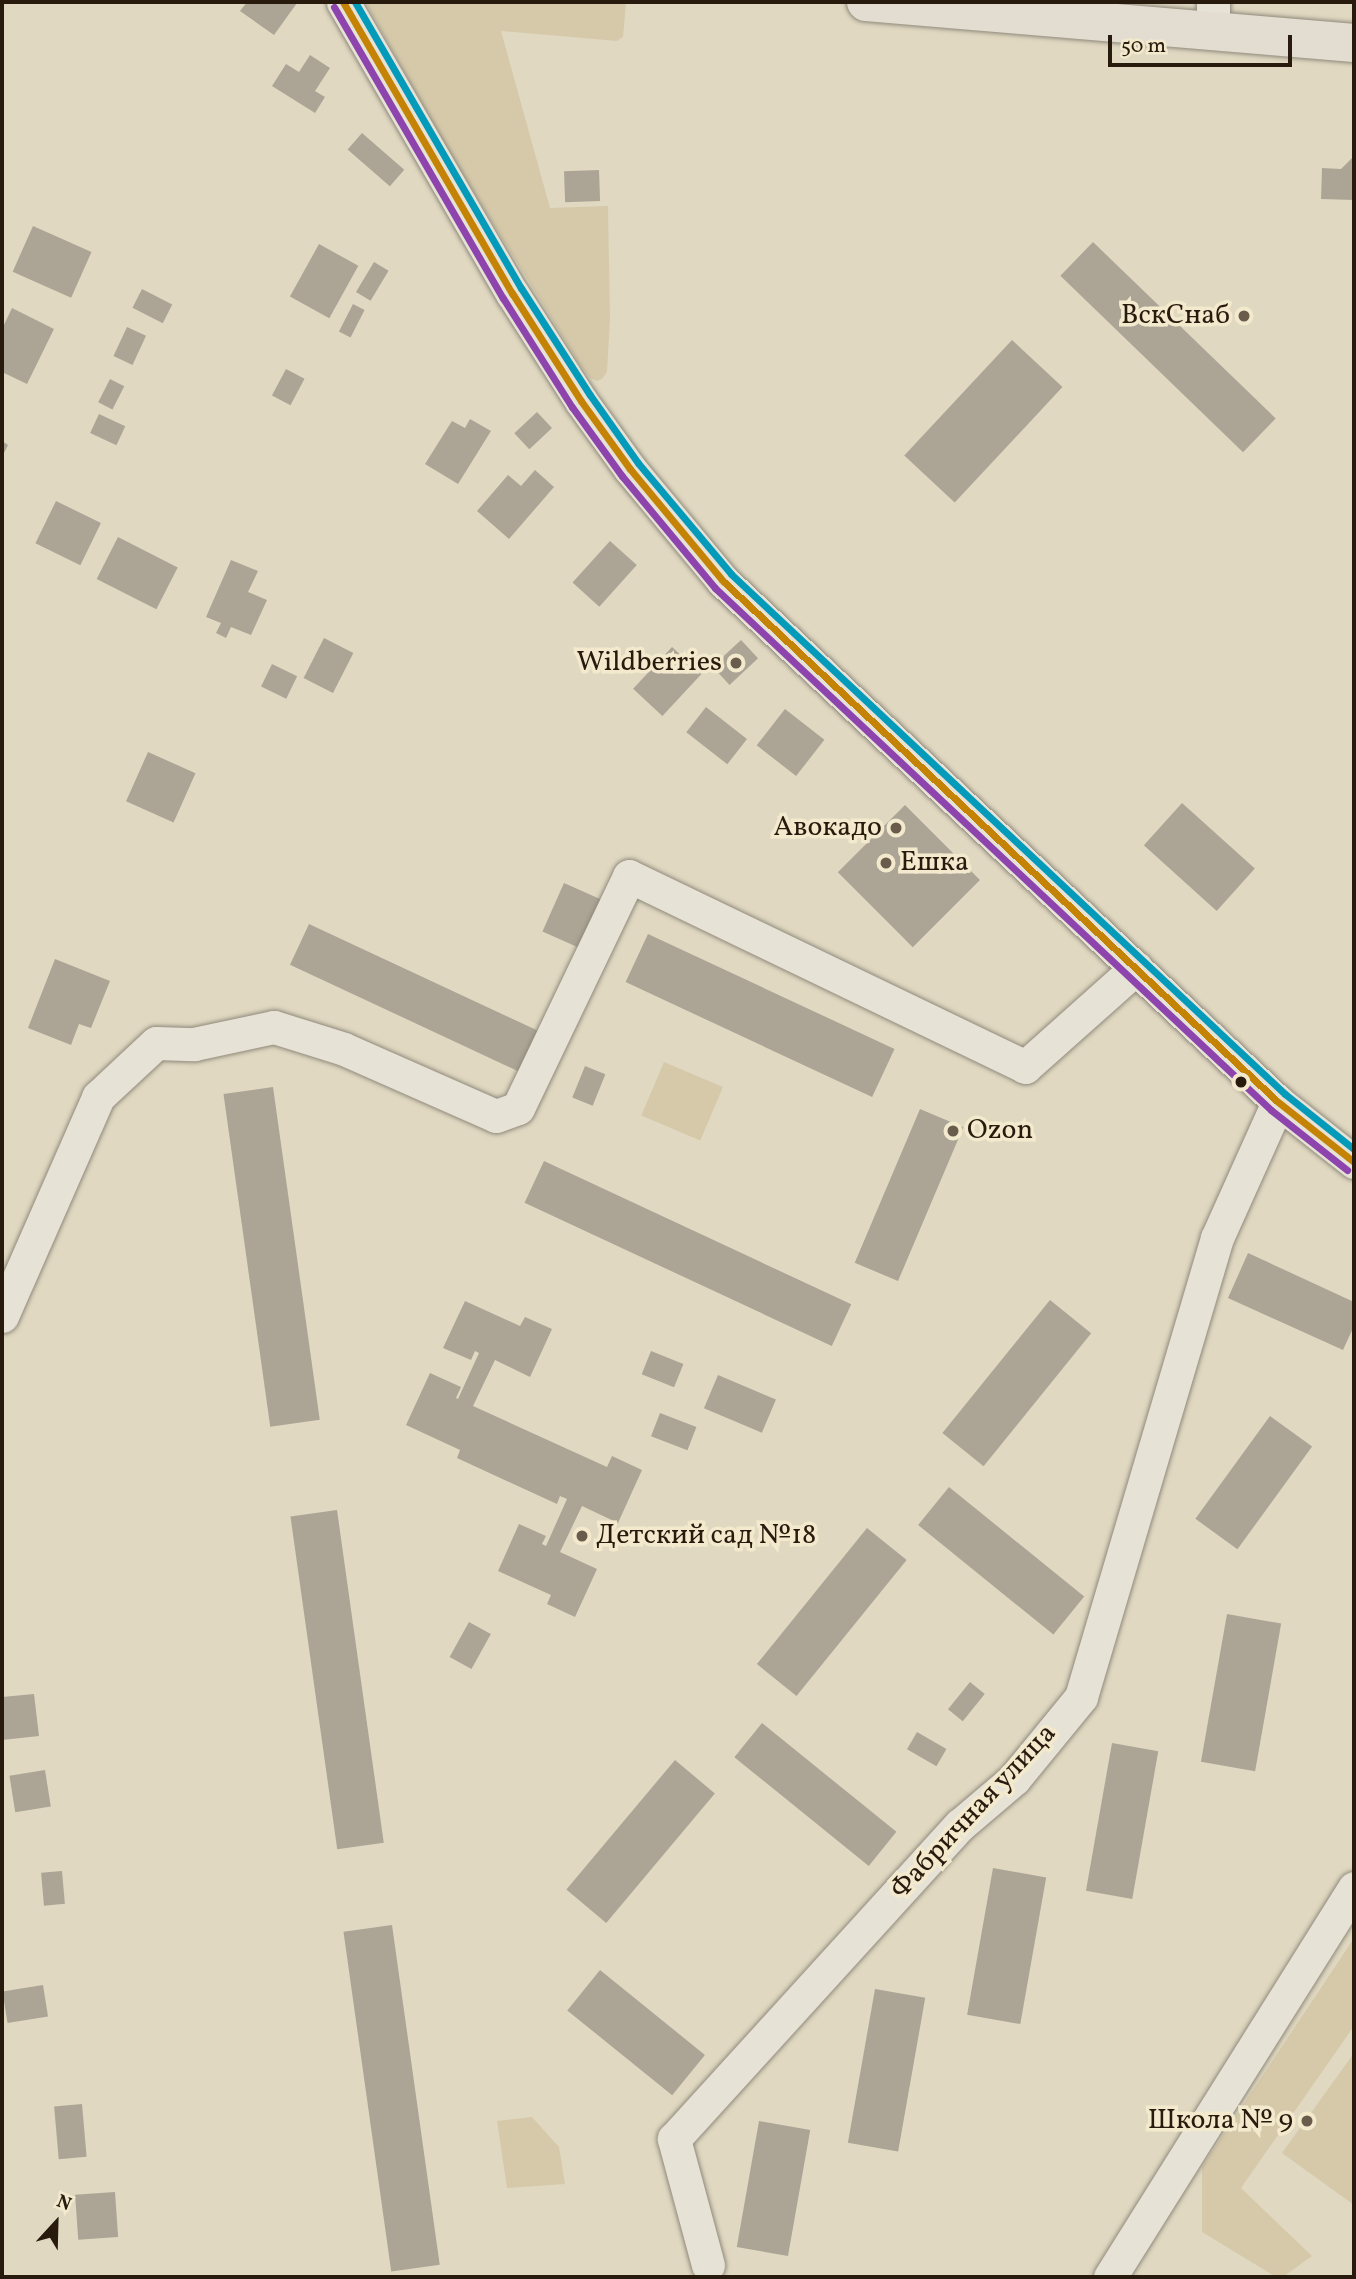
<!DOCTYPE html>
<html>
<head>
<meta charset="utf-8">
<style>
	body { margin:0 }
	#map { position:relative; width:1356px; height:2279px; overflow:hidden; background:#e0d8c1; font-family:Vollkorn,serif }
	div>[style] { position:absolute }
	.green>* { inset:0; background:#d5c9aa; transform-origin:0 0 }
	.building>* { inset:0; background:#aca596; transform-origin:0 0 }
	.roads { filter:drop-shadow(0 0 2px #908a7c) drop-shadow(0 0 2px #908a7c) }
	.minor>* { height:33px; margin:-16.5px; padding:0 16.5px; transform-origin:16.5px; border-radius:16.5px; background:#e6e2d6 }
	.major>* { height:38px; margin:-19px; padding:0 19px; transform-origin:19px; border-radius:19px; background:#e2ddd0 }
	.bus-1>* { height:7px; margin:-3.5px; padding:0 3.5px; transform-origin:3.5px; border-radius:3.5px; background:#c48304 }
	.bus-2>* { height:7px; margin:-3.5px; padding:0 3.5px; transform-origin:3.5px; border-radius:3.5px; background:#8e44ad }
	.bus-3>* { height:7px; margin:-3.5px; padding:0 3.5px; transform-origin:3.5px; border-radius:3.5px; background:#049bbb }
	.dots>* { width:19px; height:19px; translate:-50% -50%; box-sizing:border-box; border:4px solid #f3eace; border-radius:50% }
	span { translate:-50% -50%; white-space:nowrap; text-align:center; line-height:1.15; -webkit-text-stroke:7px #f3eace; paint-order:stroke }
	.poi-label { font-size:28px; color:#291a0e }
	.right { translate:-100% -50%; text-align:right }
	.left { translate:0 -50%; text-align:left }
	.street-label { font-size:28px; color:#291a0e }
	.frame { position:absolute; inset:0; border:4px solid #291a0e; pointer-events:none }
	.north { position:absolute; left:21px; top:2188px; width:70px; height:70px; -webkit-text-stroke:5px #f3eace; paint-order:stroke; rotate:22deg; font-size:19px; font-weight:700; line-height:28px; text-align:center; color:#291a0e }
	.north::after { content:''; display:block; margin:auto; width:24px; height:32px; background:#291a0e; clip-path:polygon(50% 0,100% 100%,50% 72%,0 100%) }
	.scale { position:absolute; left:1108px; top:35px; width:184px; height:32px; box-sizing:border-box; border:4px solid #291a0e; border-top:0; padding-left:9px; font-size:21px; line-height:24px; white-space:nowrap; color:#291a0e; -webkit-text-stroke:5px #f3eace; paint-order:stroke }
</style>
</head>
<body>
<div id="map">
	<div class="green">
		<i style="clip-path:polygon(365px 2px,626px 3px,623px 37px,617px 41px,501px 31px,550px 208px,608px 206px,610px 319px,607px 372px,602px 379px,597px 381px,590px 378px,579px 363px,454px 160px)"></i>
		<i style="left:664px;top:1062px;width:64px;height:58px;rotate:23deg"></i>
		<i style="clip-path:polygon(1354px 1938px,1354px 2026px,1241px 2188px,1312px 2256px,1283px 2277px,1276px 2277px,1202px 2232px,1202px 2167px)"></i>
		<i style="clip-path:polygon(1354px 2053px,1354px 2205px,1282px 2153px)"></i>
		<i style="clip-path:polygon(532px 2117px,559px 2147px,565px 2184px,507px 2188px,497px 2121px)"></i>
	</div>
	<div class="building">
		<i style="clip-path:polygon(247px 2px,295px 2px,297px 3px,274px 35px,240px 11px)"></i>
		<i style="clip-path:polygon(310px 55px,330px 68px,315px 91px,325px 97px,315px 113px,272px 86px,286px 64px,299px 72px)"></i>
		<i style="left:362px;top:133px;width:56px;height:22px;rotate:41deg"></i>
		<i style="clip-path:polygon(1354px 156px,1354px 200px,1321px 199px,1322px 168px,1341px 169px)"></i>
		<i style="left:599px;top:170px;width:31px;height:35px;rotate:88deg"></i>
		<i style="left:33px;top:226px;width:64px;height:50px;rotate:24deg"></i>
		<i style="left:1093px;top:242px;width:254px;height:47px;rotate:44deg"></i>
		<i style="left:319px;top:244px;width:45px;height:60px;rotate:29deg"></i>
		<i style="left:374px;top:262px;width:17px;height:35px;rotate:31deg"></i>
		<i style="left:142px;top:289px;width:34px;height:21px;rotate:27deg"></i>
		<i style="left:353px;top:304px;width:13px;height:31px;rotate:27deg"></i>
		<i style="clip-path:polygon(12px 308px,54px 329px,27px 384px,2px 372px,2px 329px)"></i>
		<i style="left:127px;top:327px;width:21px;height:32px;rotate:25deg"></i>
		<i style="left:1012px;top:340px;width:69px;height:158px;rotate:43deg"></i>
		<i style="left:286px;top:369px;width:21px;height:30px;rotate:28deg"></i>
		<i style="left:110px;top:379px;width:16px;height:26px;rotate:27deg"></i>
		<i style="left:537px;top:412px;width:22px;height:31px;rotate:47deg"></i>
		<i style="left:99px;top:414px;width:29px;height:21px;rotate:25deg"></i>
		<i style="clip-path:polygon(470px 419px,491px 431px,458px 484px,425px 464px,452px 421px,465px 428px)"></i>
		<i style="clip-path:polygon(2px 441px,8px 445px,2px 457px)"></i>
		<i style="clip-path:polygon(535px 470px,554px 487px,509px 539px,477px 511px,508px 475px,521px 486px)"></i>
		<i style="left:56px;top:501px;width:50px;height:47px;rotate:26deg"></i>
		<i style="left:118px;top:537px;width:67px;height:47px;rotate:27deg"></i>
		<i style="left:610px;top:541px;width:36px;height:56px;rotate:42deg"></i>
		<i style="clip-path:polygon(231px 560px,258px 571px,248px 592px,267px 600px,251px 635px,231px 627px,226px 638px,216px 633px,221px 623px,206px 617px)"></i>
		<i style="left:324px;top:638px;width:33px;height:45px;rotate:27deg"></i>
		<i style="left:741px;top:640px;width:25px;height:39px;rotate:47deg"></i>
		<i style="left:672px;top:647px;width:40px;height:57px;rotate:43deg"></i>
		<i style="left:272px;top:664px;width:28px;height:25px;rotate:26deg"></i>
		<i style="left:706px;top:707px;width:52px;height:32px;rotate:38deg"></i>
		<i style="left:785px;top:709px;width:50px;height:46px;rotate:38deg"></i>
		<i style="left:148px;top:752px;width:52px;height:54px;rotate:24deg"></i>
		<i style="left:1182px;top:803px;width:98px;height:57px;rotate:42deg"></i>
		<i style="left:905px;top:805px;width:106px;height:95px;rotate:45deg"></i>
		<i style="left:564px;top:883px;width:48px;height:53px;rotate:24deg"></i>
		<i style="left:309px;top:924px;width:258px;height:45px;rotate:25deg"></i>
		<i style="left:648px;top:934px;width:272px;height:53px;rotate:25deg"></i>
		<i style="clip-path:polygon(55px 959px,110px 981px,91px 1028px,79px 1024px,71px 1045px,28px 1028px)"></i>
		<i style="left:585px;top:1066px;width:22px;height:34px;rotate:22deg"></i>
		<i style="left:273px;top:1087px;width:336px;height:50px;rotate:82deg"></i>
		<i style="left:920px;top:1109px;width:47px;height:167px;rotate:23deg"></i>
		<i style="left:544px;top:1161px;width:339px;height:46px;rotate:25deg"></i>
		<i style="clip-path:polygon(1248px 1253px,1354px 1302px,1354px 1326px,1343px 1350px,1228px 1298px)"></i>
		<i style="left:1050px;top:1300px;width:53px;height:171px;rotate:39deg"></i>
		<i style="clip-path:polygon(465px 1301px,520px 1326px,525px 1317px,552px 1329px,530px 1377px,495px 1360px,473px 1406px,607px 1467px,612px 1456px,642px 1470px,618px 1523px,582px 1506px,560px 1552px,597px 1569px,575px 1617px,547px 1604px,551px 1595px,498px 1571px,519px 1524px,546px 1536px,542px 1544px,546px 1546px,567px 1499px,560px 1496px,557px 1504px,457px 1458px,460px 1450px,406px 1425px,430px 1373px,461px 1387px,456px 1398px,458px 1399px,479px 1353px,475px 1351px,471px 1360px,443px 1348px)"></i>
		<i style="left:651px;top:1351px;width:35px;height:25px;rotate:22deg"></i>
		<i style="left:718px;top:1375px;width:63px;height:36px;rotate:23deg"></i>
		<i style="left:660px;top:1413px;width:39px;height:25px;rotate:21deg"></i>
		<i style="left:1270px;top:1416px;width:52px;height:127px;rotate:36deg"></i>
		<i style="left:949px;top:1487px;width:174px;height:49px;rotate:39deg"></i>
		<i style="left:337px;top:1510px;width:336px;height:47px;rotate:82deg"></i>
		<i style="left:867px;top:1528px;width:51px;height:175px;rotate:39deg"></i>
		<i style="left:1227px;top:1614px;width:55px;height:150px;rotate:10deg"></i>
		<i style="left:469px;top:1622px;width:25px;height:40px;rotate:29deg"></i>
		<i style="left:970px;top:1682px;width:19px;height:35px;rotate:39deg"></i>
		<i style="clip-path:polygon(34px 1694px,39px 1736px,2px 1740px,2px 1697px)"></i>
		<i style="left:762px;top:1723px;width:173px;height:44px;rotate:39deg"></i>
		<i style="left:917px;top:1732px;width:34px;height:20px;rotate:30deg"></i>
		<i style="left:1112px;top:1743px;width:47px;height:150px;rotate:10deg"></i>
		<i style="left:675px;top:1760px;width:52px;height:169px;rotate:40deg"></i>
		<i style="left:45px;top:1770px;width:37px;height:36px;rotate:81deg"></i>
		<i style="left:993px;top:1868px;width:54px;height:149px;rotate:10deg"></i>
		<i style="left:62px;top:1871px;width:33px;height:21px;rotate:85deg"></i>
		<i style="left:392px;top:1925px;width:343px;height:49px;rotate:82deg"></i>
		<i style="left:600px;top:1970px;width:135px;height:52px;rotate:39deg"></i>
		<i style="left:43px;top:1985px;width:32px;height:41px;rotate:81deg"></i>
		<i style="left:875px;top:1989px;width:51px;height:156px;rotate:10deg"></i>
		<i style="left:82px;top:2104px;width:53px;height:28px;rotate:85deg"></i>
		<i style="left:759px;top:2121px;width:52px;height:128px;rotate:10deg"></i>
		<i style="left:115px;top:2192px;width:45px;height:40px;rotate:86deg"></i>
	</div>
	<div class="roads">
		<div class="minor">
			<i style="left:343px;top:2px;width:337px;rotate:59.9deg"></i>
			<i style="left:512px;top:293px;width:128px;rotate:57.4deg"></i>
			<i style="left:581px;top:401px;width:84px;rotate:54.2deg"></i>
			<i style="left:630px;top:469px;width:146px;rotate:50.3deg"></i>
			<i style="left:723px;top:581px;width:761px;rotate:43.19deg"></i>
			<i style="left:1278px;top:1102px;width:97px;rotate:38.3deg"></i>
			<i style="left:1213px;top:30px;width:28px;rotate:-90deg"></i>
			<i style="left:2px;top:1316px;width:239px;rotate:-66.3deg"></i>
			<i style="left:98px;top:1097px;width:79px;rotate:-43deg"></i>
			<i style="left:156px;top:1043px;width:38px;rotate:2deg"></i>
			<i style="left:194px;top:1044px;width:82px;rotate:-12deg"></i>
			<i style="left:274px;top:1027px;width:73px;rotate:17.4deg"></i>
			<i style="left:344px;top:1049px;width:166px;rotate:23.8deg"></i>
			<i style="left:496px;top:1116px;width:23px;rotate:-20deg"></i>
			<i style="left:518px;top:1108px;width:257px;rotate:-64.4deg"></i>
			<i style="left:629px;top:876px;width:440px;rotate:25.7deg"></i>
			<i style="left:1025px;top:1067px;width:149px;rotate:-41.7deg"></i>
			<i style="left:708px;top:2265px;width:131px;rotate:-105.1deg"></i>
			<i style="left:674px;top:2139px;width:425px;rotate:-47.7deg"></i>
			<i style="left:960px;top:1825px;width:71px;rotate:-40.4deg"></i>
			<i style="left:1014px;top:1779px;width:106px;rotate:-50.7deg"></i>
			<i style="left:1081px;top:1697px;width:479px;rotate:-73.5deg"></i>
			<i style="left:1217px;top:1238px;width:149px;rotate:-65.8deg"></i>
			<i style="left:1110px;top:2277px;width:459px;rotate:-57.9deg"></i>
		</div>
		<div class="major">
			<i style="left:866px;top:2px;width:490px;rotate:4.8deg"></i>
		</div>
	</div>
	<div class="bus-1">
		<i style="left:343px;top:2px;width:337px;rotate:59.9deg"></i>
		<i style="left:512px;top:293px;width:128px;rotate:57.4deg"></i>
		<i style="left:581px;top:401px;width:84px;rotate:54.2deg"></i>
		<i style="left:630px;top:469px;width:146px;rotate:50.3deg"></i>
		<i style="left:723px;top:581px;width:761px;rotate:43.19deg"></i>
		<i style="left:1278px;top:1102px;width:97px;rotate:38.3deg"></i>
	</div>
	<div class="bus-2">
		<i style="left:334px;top:7px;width:337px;rotate:59.9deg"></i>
		<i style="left:503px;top:298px;width:129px;rotate:57.7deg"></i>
		<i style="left:572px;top:407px;width:85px;rotate:54.1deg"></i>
		<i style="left:622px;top:476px;width:146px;rotate:50.3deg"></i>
		<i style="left:715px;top:588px;width:763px;rotate:43.19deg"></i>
		<i style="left:1271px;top:1110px;width:97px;rotate:38.3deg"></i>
	</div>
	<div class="bus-3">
		<i style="left:355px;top:2px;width:331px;rotate:59.9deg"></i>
		<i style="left:521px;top:288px;width:127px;rotate:57.2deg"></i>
		<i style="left:590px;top:395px;width:83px;rotate:54.8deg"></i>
		<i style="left:638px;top:463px;width:145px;rotate:50deg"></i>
		<i style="left:731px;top:574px;width:760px;rotate:43.19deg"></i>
		<i style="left:1285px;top:1094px;width:88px;rotate:38.6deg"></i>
	</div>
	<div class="dots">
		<i style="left:1244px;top:316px;background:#695c4d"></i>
		<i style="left:736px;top:663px;background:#695c4d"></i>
		<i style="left:896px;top:828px;background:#695c4d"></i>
		<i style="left:886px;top:863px;background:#695c4d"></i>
		<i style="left:1241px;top:1082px;background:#291a0e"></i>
		<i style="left:953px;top:1131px;background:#695c4d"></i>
		<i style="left:582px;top:1536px;background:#695c4d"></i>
		<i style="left:1307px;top:2121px;background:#695c4d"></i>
	</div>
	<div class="poi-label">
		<span class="right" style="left:1230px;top:316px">ВскСнаб</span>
		<span class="right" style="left:722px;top:663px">Wildberries</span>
		<span class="right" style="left:882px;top:828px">Авокадо</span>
		<span class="left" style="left:900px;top:863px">Ешка</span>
		<span class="left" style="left:967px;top:1131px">Ozon</span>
		<span class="left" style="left:596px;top:1536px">Детский сад №18</span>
		<span class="right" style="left:1293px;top:2121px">Школа № 9</span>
	</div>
	<div class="street-label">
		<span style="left:974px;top:1812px;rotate:-47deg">Фабричная улица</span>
	</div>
	<div class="frame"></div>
	<div class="north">N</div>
	<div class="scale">50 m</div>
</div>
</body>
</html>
